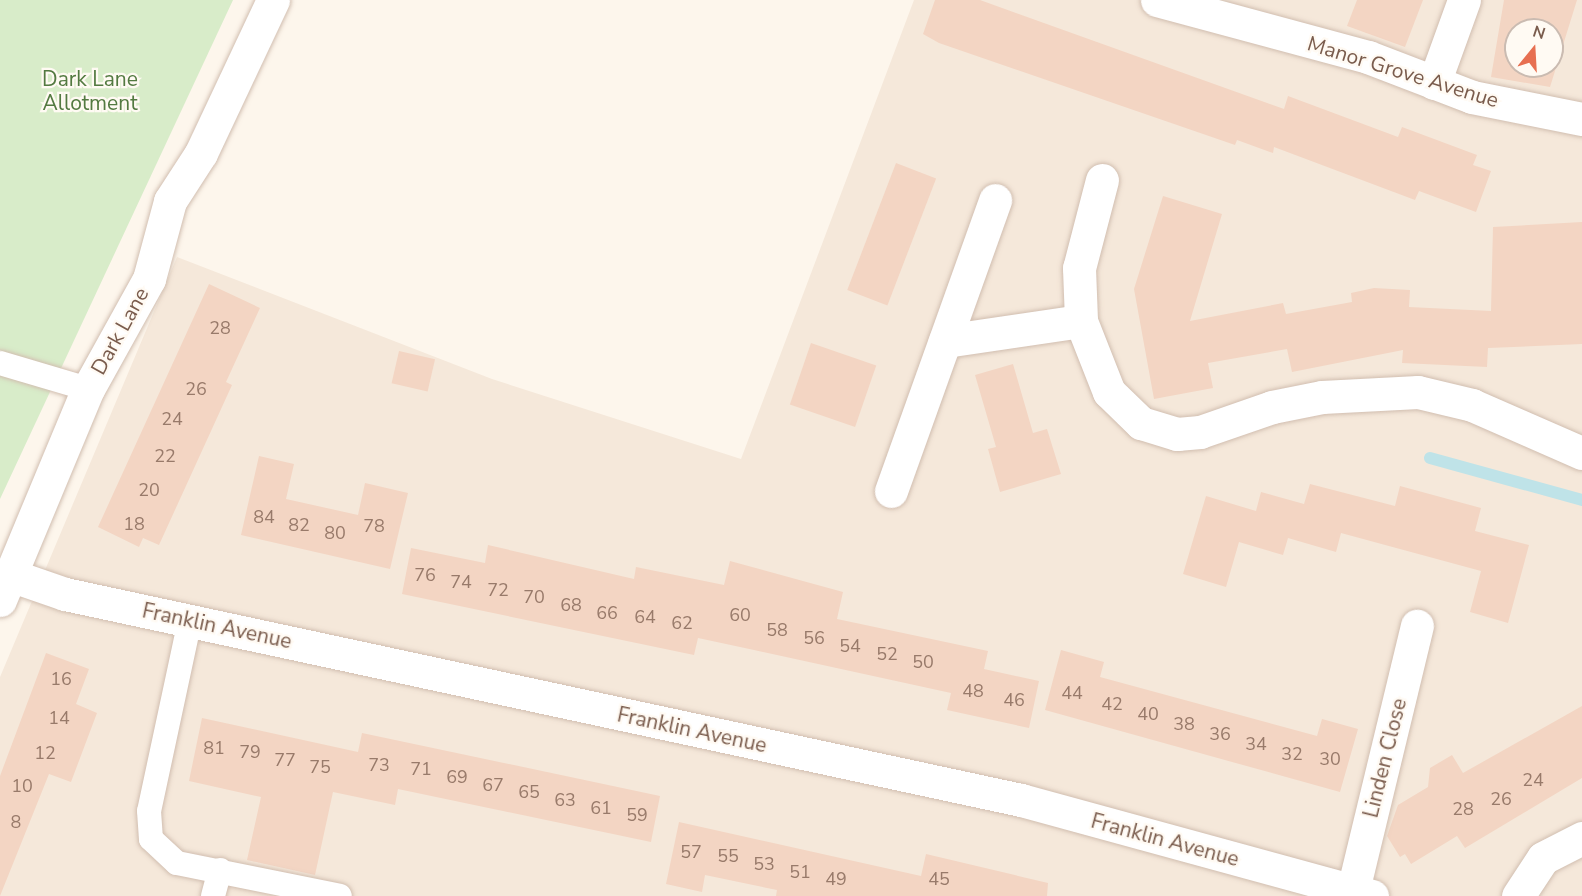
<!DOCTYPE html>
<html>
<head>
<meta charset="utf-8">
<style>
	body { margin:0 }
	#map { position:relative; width:1582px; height:896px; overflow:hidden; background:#fdf6ec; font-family:"Nunito Sans",sans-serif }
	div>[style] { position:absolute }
	.residential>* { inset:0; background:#f5e8da }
	.green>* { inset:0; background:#d8ecc9 }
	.stream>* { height:12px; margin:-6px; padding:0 6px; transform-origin:6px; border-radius:6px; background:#bfe3e8 }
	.building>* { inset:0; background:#f3d5c3; transform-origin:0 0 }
	.roads { filter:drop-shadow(0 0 2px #d1beb0) drop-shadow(0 0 2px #d1beb0) }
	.service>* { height:24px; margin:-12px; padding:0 12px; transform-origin:12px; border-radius:12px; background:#fff }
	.minor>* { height:33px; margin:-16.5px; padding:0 16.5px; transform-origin:16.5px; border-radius:16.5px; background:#fff }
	span { translate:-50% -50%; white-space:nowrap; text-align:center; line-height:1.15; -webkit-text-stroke:4.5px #fffaf3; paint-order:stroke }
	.number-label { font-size:18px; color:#987a6a }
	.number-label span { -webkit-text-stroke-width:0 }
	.street-label { font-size:21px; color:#7a5c4d }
	.park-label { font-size:21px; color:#537a41 }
	.north { position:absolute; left:1504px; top:18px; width:60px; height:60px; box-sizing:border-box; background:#fffaf3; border:2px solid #cabbb1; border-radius:50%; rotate:18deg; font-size:16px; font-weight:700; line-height:24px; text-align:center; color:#7a5c4d }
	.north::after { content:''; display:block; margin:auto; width:21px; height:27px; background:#e76f51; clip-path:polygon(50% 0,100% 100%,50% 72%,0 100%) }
</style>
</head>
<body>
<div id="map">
	<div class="residential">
		<i style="clip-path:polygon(evenodd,914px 0,1582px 0,1582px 896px,0 896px,0 677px,177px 257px,492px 379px,741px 459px,914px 0,1516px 30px,1552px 30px,1552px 66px,1516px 66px,1516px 30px)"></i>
	</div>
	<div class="green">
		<i style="clip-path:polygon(0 0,233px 0,0 499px)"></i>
	</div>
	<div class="stream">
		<i style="left:1430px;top:458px;width:158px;rotate:15.4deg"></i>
	</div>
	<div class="building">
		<i style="clip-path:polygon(935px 0,980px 0,1284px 109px,1288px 96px,1398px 137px,1402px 127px,1477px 155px,1473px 165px,1491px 171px,1476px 212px,1419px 191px,1415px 200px,1274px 147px,1273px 153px,1237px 140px,1235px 145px,939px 43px,923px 34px)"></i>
		<i style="clip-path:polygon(1357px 0,1423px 0,1405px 47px,1347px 26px)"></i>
		<i style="clip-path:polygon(evenodd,1504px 0,1577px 0,1550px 87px,1491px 77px,1504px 0,1516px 30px,1552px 30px,1552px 66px,1516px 66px,1516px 30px)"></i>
		<i style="left:896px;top:163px;width:43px;height:136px;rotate:21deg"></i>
		<i style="clip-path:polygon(1163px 196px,1222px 214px,1190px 321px,1283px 303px,1286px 314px,1352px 302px,1351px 293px,1374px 288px,1410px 290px,1409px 307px,1491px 311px,1493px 227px,1582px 222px,1582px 344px,1488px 348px,1487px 367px,1402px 363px,1403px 350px,1292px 372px,1287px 349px,1208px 363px,1213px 388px,1154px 399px,1134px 289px)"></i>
		<i style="clip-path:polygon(209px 284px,260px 308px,226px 382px,232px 385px,159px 545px,143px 538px,139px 547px,98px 527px)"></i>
		<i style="left:811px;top:343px;width:69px;height:65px;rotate:19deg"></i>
		<i style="left:399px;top:351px;width:37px;height:33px;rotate:13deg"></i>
		<i style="clip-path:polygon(1013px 364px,1033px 433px,1047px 429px,1061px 474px,1000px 492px,988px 449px,996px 447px,975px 375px)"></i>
		<i style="clip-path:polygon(259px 456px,294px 464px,286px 499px,358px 515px,365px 483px,408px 493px,390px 569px,241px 535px)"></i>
		<i style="clip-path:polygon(1310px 484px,1395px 506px,1400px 486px,1481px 508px,1475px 531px,1529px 545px,1508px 623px,1470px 612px,1481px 571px,1341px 533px,1336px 552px,1288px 538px,1283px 555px,1239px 542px,1226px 587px,1183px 574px,1206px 496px,1256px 511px,1261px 492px,1304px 504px)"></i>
		<i style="clip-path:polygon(488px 545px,634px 579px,636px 567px,724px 585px,730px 561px,843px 592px,837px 619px,988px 651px,984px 669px,1039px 681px,1029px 728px,947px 710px,951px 693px,754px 650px,698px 638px,694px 655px,402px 594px,411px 548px,485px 563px)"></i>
		<i style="clip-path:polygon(1061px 650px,1104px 662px,1100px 677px,1317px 736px,1322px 719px,1358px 729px,1340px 792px,1045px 710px)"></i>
		<i style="clip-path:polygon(46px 653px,89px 669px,76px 704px,97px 713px,71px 782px,49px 774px,0 896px,0 776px)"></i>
		<i style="clip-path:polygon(1582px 706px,1582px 778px,1465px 848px,1457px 836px,1411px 864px,1405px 854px,1400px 857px,1387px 836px,1398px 805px,1428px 787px,1430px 768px,1452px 755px,1463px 773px)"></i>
		<i style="clip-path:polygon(202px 718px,358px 752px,362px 733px,660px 796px,651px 842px,398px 789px,395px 805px,333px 792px,315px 875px,247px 860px,261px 797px,189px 781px)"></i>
		<i style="clip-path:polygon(679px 822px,921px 876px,926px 854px,1048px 883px,1047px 896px,776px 896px,777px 890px,705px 875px,702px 892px,666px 884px)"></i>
	</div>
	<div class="roads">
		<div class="service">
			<i style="left:0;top:363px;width:92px;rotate:16.5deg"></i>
			<i style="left:190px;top:620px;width:195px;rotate:102.1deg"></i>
			<i style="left:149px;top:811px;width:28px;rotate:86deg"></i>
			<i style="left:151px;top:839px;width:35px;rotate:43deg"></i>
			<i style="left:177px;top:863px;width:166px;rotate:11.4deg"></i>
			<i style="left:213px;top:896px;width:27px;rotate:-75deg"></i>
		</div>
		<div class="minor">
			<i style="left:1157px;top:0;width:219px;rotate:15.1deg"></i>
			<i style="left:1368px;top:57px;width:111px;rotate:21deg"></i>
			<i style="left:1472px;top:97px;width:112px;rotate:11.3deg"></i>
			<i style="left:1434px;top:83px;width:88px;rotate:-70.1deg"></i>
			<i style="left:1102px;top:180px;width:91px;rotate:104.6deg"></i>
			<i style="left:1079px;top:268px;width:53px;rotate:87.8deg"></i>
			<i style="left:1081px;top:321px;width:76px;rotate:68.5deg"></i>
			<i style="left:1109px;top:392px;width:45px;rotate:44.1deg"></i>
			<i style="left:1141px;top:423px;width:38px;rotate:17deg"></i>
			<i style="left:1177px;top:434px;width:23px;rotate:-5deg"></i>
			<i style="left:1200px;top:432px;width:76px;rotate:-19.1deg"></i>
			<i style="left:1272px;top:407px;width:51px;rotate:-11.3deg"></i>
			<i style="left:1322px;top:397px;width:96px;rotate:-3deg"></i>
			<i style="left:1418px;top:392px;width:56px;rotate:13.5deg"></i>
			<i style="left:1472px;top:405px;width:120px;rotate:23.6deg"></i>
			<i style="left:945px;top:341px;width:137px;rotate:-8.4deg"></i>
			<i style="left:891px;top:491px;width:309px;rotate:-70.3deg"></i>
			<i style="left:10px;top:575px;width:58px;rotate:19.1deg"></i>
			<i style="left:65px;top:594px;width:978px;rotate:12.16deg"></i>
			<i style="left:1021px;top:800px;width:364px;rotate:15.3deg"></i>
			<i style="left:0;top:600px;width:229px;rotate:-67.4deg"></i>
			<i style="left:88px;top:389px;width:126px;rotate:-61deg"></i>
			<i style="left:149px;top:279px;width:81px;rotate:-74.9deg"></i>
			<i style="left:170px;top:201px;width:57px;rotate:-57.1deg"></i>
			<i style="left:201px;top:153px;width:169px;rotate:-64.8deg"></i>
			<i style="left:1353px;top:890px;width:272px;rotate:-76.4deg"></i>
			<i style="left:1518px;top:896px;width:45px;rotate:-56.7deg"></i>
			<i style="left:1543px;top:858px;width:44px;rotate:-27.1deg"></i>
		</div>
	</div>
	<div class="number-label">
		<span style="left:220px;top:328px">28</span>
		<span style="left:196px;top:389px">26</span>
		<span style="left:172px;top:419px">24</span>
		<span style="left:165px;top:456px">22</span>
		<span style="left:149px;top:490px">20</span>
		<span style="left:264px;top:517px">84</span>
		<span style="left:134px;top:524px">18</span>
		<span style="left:299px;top:525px">82</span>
		<span style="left:374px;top:526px">78</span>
		<span style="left:335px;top:533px">80</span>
		<span style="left:425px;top:575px">76</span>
		<span style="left:461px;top:582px">74</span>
		<span style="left:498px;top:590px">72</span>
		<span style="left:534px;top:597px">70</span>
		<span style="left:571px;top:605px">68</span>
		<span style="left:607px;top:613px">66</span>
		<span style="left:740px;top:615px">60</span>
		<span style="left:645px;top:617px">64</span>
		<span style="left:682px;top:623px">62</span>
		<span style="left:777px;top:630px">58</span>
		<span style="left:814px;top:638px">56</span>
		<span style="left:850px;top:646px">54</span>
		<span style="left:887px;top:654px">52</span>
		<span style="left:923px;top:662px">50</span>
		<span style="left:61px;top:679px">16</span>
		<span style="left:973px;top:691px">48</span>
		<span style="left:1072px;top:693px">44</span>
		<span style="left:1014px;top:700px">46</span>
		<span style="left:1112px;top:704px">42</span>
		<span style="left:1148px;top:714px">40</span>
		<span style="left:59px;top:718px">14</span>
		<span style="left:1184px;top:724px">38</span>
		<span style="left:1220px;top:734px">36</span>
		<span style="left:1256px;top:744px">34</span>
		<span style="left:214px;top:748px">81</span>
		<span style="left:250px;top:752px">79</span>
		<span style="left:45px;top:753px">12</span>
		<span style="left:1292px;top:754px">32</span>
		<span style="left:1330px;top:759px">30</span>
		<span style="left:285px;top:760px">77</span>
		<span style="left:379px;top:765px">73</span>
		<span style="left:320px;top:767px">75</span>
		<span style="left:421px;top:769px">71</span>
		<span style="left:457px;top:777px">69</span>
		<span style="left:1533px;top:780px">24</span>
		<span style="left:493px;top:785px">67</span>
		<span style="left:22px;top:786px">10</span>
		<span style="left:529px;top:792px">65</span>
		<span style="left:1501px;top:799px">26</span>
		<span style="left:565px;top:800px">63</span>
		<span style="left:601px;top:808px">61</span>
		<span style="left:1463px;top:809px">28</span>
		<span style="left:637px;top:815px">59</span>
		<span style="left:16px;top:822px">8</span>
		<span style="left:691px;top:852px">57</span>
		<span style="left:728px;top:856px">55</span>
		<span style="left:764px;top:864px">53</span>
		<span style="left:800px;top:872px">51</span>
		<span style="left:836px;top:879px">49</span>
		<span style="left:939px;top:879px">45</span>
	</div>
	<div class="street-label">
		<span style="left:1403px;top:72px;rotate:17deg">Manor Grove Avenue</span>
		<span style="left:120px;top:331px;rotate:-61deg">Dark Lane</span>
		<span style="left:217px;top:626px;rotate:12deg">Franklin Avenue</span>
		<span style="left:692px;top:730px;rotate:12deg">Franklin Avenue</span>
		<span style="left:1385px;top:758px;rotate:-76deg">Linden Close</span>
		<span style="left:1165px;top:840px;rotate:15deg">Franklin Avenue</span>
	</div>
	<div class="park-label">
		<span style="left:90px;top:91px">Dark Lane<br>Allotment</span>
	</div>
	<div class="north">N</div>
</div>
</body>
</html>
